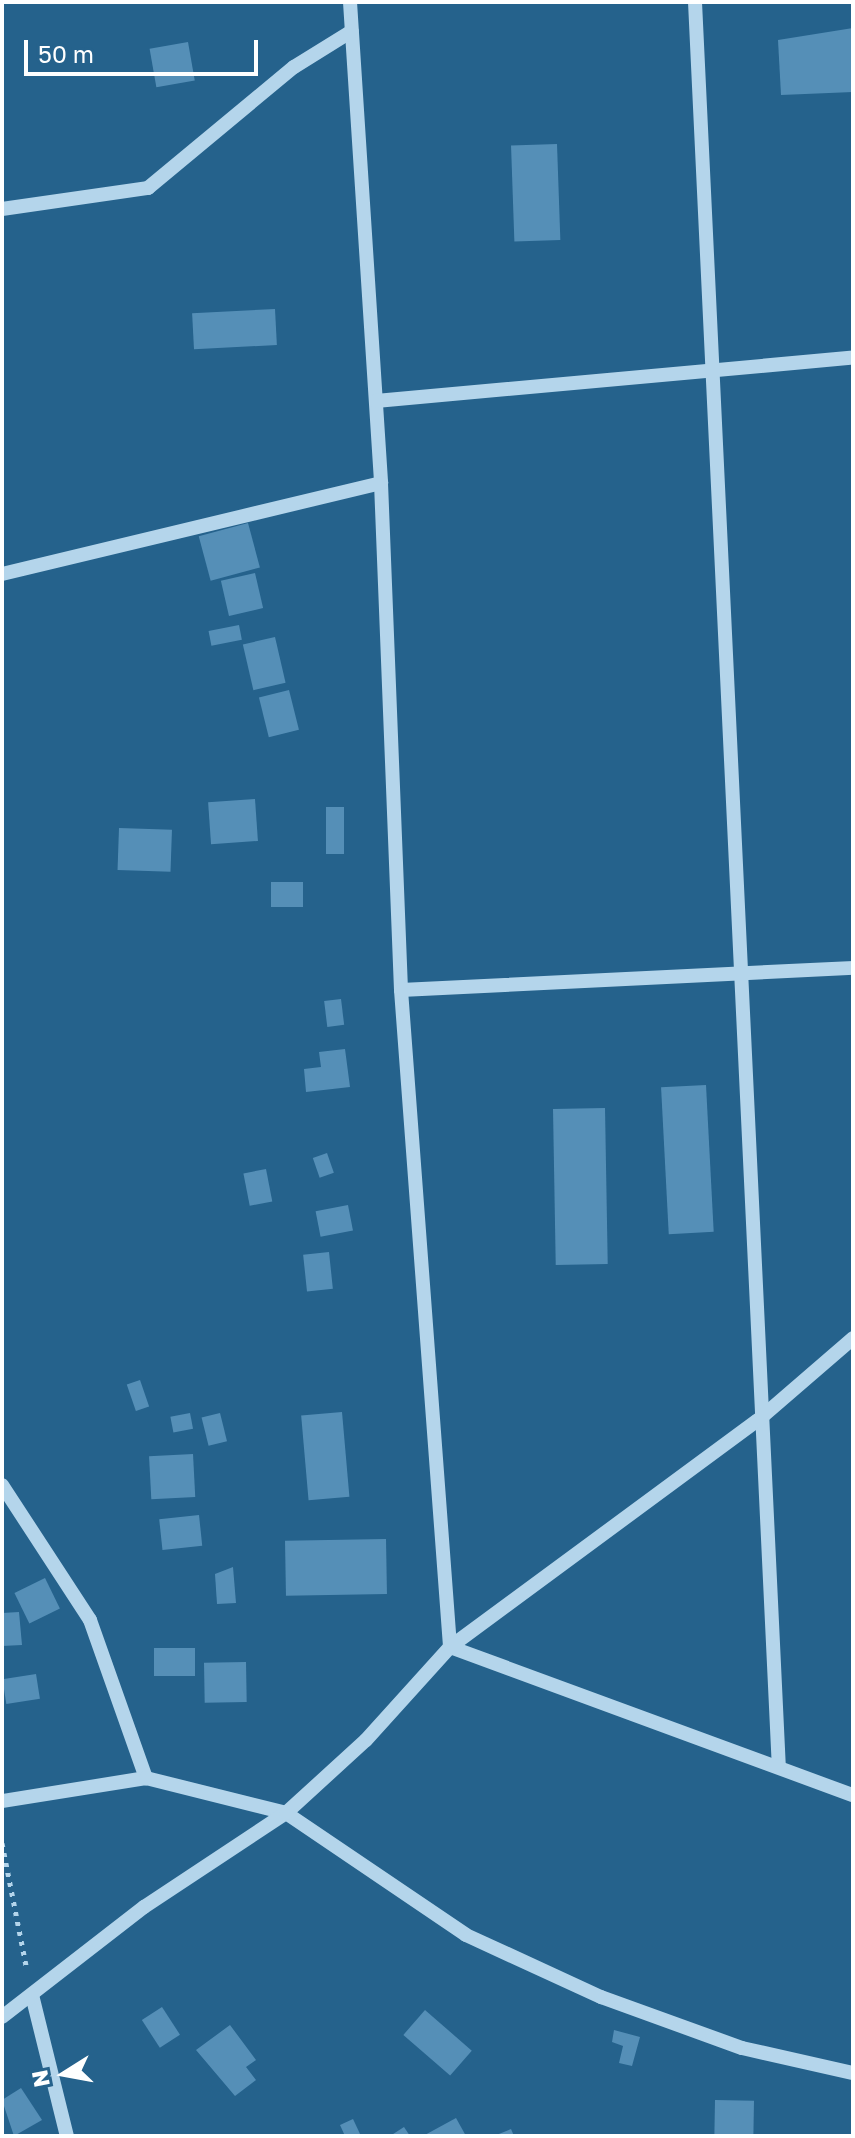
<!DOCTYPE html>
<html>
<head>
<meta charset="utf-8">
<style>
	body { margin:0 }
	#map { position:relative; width:855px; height:2138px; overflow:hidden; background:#25628c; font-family:"Golos Text",sans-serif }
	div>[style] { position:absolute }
	.building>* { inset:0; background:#558fb7; transform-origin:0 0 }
	.path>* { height:5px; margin-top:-2.5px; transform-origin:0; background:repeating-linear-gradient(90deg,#b4d5eb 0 4px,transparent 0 10px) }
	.minor>* { height:14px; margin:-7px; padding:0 7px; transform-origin:7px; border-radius:7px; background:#b4d5eb }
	span { translate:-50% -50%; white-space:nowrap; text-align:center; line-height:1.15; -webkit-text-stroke:7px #25628c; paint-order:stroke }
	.frame { position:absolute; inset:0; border:4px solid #fff; pointer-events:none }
	.north { position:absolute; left:24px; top:2034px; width:80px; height:80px; -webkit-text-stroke:6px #25628c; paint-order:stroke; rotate:259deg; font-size:22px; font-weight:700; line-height:32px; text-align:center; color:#fff }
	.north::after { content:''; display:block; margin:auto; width:28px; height:36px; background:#fff; clip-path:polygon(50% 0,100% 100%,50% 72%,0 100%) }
	.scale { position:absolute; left:24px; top:40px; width:234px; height:36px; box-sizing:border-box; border:4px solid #fff; border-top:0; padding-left:10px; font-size:24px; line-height:28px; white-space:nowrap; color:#fff; -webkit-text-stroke:6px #25628c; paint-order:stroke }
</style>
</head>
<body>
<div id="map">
	<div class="building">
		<i style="clip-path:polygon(853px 28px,853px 92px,781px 95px,778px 40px)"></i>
		<i style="left:188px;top:42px;width:39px;height:39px;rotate:80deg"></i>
		<i style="left:557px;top:144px;width:96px;height:46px;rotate:88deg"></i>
		<i style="left:275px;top:309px;width:36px;height:83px;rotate:87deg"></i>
		<i style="left:248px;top:523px;width:46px;height:51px;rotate:75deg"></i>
		<i style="left:255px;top:573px;width:36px;height:35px;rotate:77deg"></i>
		<i style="left:239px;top:625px;width:15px;height:31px;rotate:79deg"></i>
		<i style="left:275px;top:637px;width:47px;height:33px;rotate:77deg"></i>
		<i style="left:289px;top:690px;width:41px;height:31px;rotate:76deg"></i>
		<i style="left:255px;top:799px;width:42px;height:47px;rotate:86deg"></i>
		<i style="left:326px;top:807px;width:18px;height:47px"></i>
		<i style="left:119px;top:828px;width:53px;height:42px;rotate:2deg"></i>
		<i style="left:271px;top:882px;width:32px;height:25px"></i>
		<i style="left:341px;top:999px;width:26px;height:17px;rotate:83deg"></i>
		<i style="clip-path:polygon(345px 1049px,350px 1087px,306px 1092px,304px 1069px,321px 1067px,319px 1052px)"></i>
		<i style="left:706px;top:1085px;width:147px;height:45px;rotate:87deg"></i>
		<i style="left:605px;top:1108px;width:156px;height:52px;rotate:89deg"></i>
		<i style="left:327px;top:1153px;width:21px;height:15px;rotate:71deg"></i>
		<i style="left:266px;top:1169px;width:33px;height:23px;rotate:79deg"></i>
		<i style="left:348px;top:1205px;width:26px;height:33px;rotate:79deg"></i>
		<i style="left:329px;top:1252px;width:37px;height:26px;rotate:84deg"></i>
		<i style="left:140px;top:1380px;width:28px;height:14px;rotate:71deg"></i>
		<i style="left:342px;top:1412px;width:85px;height:41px;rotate:85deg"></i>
		<i style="left:190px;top:1413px;width:16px;height:20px;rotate:79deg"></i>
		<i style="left:220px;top:1413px;width:29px;height:19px;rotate:76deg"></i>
		<i style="left:193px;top:1454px;width:43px;height:44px;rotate:87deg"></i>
		<i style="left:199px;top:1515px;width:31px;height:40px;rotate:84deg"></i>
		<i style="left:386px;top:1539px;width:55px;height:101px;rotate:89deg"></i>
		<i style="clip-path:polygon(233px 1567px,236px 1603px,217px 1604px,215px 1574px)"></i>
		<i style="left:45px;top:1578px;width:34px;height:34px;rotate:64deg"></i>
		<i style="clip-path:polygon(19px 1612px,22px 1645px,2px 1646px,2px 1613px)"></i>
		<i style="left:154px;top:1648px;width:41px;height:28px"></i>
		<i style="left:246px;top:1662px;width:40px;height:42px;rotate:89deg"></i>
		<i style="left:36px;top:1674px;width:25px;height:34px;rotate:81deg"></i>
		<i style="left:162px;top:2007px;width:33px;height:24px;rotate:57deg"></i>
		<i style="left:425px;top:2010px;width:62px;height:33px;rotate:41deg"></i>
		<i style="clip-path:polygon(230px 2025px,256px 2060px,246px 2067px,256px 2080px,235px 2096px,196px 2050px)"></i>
		<i style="clip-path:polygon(614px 2030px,640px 2037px,632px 2066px,619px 2063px,623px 2046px,612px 2042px)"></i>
		<i style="clip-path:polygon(21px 2088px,42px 2120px,14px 2136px,2px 2100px)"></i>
		<i style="left:715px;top:2100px;width:39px;height:36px;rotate:1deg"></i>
		<i style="clip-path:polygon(456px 2118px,466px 2136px,423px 2136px)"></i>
		<i style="clip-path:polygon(353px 2119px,361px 2136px,345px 2136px,340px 2125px)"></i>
		<i style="clip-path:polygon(404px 2127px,410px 2136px,390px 2136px)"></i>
		<i style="clip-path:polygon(511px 2129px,514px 2136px,494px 2136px)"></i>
	</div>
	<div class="path">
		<i style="left:2px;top:1843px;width:129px;rotate:78.9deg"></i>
	</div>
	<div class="minor">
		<i style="left:350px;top:2px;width:482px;rotate:86.3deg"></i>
		<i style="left:381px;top:483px;width:507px;rotate:87.74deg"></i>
		<i style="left:401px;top:990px;width:659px;rotate:85.73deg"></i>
		<i style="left:695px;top:2px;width:1767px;rotate:87.28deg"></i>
		<i style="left:2px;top:209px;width:148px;rotate:-8.2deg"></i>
		<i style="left:148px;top:188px;width:190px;rotate:-39.7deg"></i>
		<i style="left:294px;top:67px;width:68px;rotate:-31.8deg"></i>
		<i style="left:376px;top:401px;width:479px;rotate:-5.2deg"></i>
		<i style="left:2px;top:574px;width:390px;rotate:-13.5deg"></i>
		<i style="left:401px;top:990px;width:453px;rotate:-2.8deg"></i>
		<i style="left:2px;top:1485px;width:161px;rotate:56.9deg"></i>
		<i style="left:90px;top:1620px;width:168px;rotate:70.5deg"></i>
		<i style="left:146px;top:1778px;width:146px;rotate:170.9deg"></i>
		<i style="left:450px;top:1647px;width:429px;rotate:20.2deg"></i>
		<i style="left:146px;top:1778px;width:144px;rotate:14deg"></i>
		<i style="left:286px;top:1813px;width:217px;rotate:34.1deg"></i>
		<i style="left:466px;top:1935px;width:149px;rotate:24.7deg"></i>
		<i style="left:601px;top:1997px;width:150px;rotate:19.9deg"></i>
		<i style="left:742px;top:2048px;width:114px;rotate:12.7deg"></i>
		<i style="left:32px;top:1995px;width:145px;rotate:76.1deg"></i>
		<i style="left:2px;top:2017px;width:180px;rotate:-37.8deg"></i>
		<i style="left:144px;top:1907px;width:170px;rotate:-33.5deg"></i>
		<i style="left:286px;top:1813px;width:108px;rotate:-42.4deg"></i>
		<i style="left:366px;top:1740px;width:125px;rotate:-47.9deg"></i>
		<i style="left:450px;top:1647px;width:381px;rotate:-36.4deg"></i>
		<i style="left:757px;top:1421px;width:127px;rotate:-40.8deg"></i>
	</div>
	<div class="frame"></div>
	<div class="north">N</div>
	<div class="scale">50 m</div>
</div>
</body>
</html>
